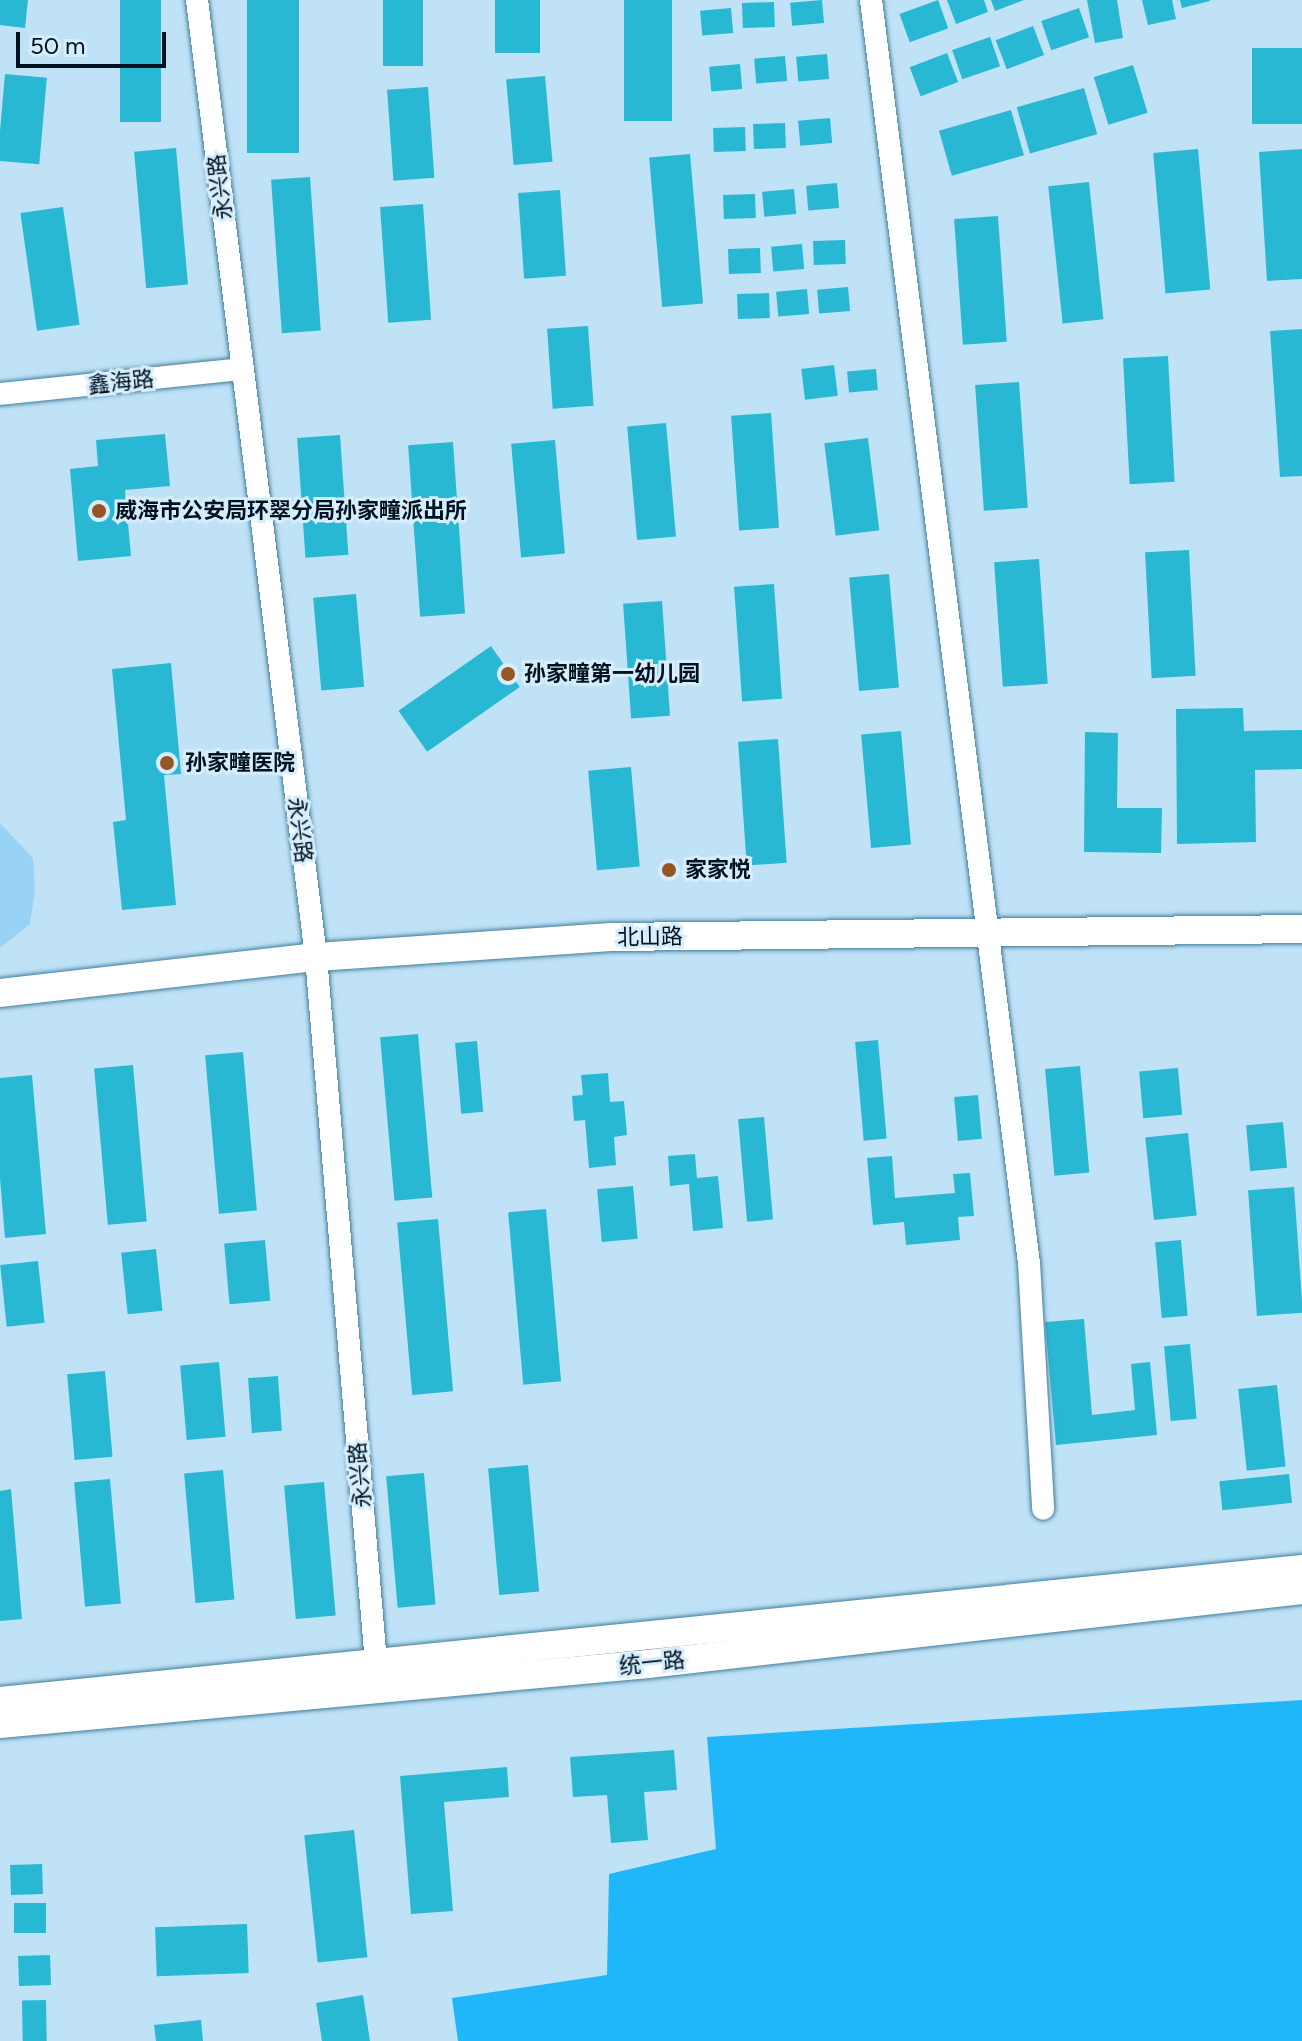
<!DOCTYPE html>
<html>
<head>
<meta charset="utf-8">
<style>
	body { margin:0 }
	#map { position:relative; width:1302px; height:2041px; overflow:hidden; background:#bfe2f7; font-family:Figtree,"Noto Sans SC",sans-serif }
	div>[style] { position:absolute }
	.green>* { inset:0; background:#98d3f6 }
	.forest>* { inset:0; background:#1fb7f9 }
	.building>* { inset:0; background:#29b8d3; transform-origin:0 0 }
	.roads { filter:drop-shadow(0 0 2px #427d9d) drop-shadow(0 0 2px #427d9d) }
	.minor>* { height:22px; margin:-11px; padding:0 11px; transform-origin:11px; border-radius:11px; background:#fff }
	.major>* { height:28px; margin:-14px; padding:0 14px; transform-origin:14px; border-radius:14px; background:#fff }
	.dots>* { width:22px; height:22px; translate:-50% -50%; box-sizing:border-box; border:4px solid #d6edfc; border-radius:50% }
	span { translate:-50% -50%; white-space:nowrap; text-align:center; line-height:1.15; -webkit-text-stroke:6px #d6edfc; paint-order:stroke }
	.street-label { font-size:22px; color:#00121f }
	.poi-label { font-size:22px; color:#00121f; font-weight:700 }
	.left { translate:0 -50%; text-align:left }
	.scale { position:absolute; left:16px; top:32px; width:150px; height:36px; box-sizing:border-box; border:4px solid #00121f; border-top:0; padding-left:10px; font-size:24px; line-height:28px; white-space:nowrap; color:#00121f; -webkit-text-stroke:6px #d6edfc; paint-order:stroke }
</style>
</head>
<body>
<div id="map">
	<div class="green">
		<i style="clip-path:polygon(0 823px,33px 858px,35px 890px,30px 924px,0 948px)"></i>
	</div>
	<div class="forest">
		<i style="clip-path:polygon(1302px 1700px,1302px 2041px,458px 2041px,452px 1998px,607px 1975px,609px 1874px,716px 1849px,707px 1737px)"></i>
	</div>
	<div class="building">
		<i style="clip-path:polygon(0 0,28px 0,25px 28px,0 25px)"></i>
		<i style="left:120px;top:0;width:41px;height:122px"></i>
		<i style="left:247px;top:0;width:52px;height:153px"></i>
		<i style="left:383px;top:0;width:40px;height:66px"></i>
		<i style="left:495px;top:0;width:45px;height:53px"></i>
		<i style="left:624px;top:0;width:48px;height:121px"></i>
		<i style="left:822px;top:0;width:23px;height:32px;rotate:85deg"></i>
		<i style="left:938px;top:0;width:30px;height:41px;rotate:70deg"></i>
		<i style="clip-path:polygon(947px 0,984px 0,988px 12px,956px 24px)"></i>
		<i style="clip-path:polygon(991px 0,1024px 0,995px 11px)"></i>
		<i style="clip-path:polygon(1087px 0,1117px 0,1123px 38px,1095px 43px)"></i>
		<i style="clip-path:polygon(1142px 0,1172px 0,1176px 19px,1148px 25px)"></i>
		<i style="clip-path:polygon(1180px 0,1210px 0,1210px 1px,1182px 8px)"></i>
		<i style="left:774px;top:2px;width:25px;height:32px;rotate:88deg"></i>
		<i style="left:731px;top:8px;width:25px;height:31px;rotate:85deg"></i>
		<i style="left:1079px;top:8px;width:31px;height:40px;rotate:71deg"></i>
		<i style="left:1033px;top:26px;width:31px;height:40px;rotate:69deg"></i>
		<i style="left:990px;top:37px;width:31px;height:40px;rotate:71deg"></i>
		<i style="left:1302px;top:48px;width:76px;height:50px;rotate:90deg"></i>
		<i style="left:947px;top:53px;width:31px;height:40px;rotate:69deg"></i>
		<i style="left:827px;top:54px;width:25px;height:31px;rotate:85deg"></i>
		<i style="left:785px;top:56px;width:25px;height:31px;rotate:85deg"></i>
		<i style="left:740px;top:64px;width:25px;height:31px;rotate:85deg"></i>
		<i style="left:1133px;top:65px;width:50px;height:41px;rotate:73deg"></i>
		<i style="left:5px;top:74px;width:42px;height:87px;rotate:5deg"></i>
		<i style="left:545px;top:76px;width:86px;height:39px;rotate:85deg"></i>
		<i style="left:428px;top:87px;width:91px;height:41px;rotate:86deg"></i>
		<i style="left:1084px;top:88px;width:48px;height:70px;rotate:74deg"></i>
		<i style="left:1011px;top:110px;width:47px;height:75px;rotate:74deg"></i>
		<i style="left:830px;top:118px;width:25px;height:32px;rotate:85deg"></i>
		<i style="left:785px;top:123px;width:25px;height:32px;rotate:88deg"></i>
		<i style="left:745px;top:127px;width:24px;height:32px;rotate:88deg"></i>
		<i style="left:176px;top:148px;width:137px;height:42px;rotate:85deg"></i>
		<i style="left:1198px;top:149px;width:141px;height:45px;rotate:85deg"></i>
		<i style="clip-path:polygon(1302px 149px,1302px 279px,1267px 281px,1259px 152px)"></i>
		<i style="left:690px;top:154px;width:150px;height:41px;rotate:85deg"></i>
		<i style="left:310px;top:177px;width:154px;height:39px;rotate:86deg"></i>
		<i style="left:1089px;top:182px;width:138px;height:41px;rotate:84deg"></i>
		<i style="left:837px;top:183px;width:25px;height:31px;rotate:85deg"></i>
		<i style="left:794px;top:189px;width:25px;height:32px;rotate:85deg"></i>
		<i style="left:560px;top:190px;width:86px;height:42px;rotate:86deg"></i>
		<i style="left:755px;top:194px;width:24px;height:32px;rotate:88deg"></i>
		<i style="left:423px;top:204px;width:116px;height:43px;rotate:86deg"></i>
		<i style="left:63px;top:207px;width:119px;height:43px;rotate:82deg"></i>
		<i style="left:998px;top:216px;width:126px;height:44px;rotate:86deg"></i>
		<i style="left:845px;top:240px;width:24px;height:32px;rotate:88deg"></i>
		<i style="left:802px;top:244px;width:25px;height:31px;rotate:85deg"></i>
		<i style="left:760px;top:248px;width:25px;height:32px;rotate:88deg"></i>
		<i style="left:848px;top:287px;width:24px;height:31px;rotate:85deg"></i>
		<i style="left:807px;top:289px;width:25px;height:31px;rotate:85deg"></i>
		<i style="left:769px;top:293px;width:25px;height:32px;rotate:88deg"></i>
		<i style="left:588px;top:326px;width:80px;height:41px;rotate:86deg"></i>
		<i style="clip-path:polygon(1302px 329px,1302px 476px,1280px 477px,1270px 331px)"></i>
		<i style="left:1168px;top:356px;width:126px;height:45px;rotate:87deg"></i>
		<i style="left:834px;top:365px;width:31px;height:33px;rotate:83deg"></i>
		<i style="left:876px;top:369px;width:21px;height:29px;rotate:85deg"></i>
		<i style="left:1019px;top:382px;width:126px;height:44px;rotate:86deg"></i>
		<i style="left:771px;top:413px;width:115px;height:40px;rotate:86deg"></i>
		<i style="left:666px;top:423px;width:114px;height:39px;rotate:85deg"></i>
		<i style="clip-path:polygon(165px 434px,170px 486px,125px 490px,131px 556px,78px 561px,70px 469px,98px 466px,96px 440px)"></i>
		<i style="left:340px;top:435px;width:120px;height:43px;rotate:86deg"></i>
		<i style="left:868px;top:438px;width:93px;height:44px;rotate:83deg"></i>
		<i style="left:555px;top:440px;width:114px;height:44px;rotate:85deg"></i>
		<i style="left:453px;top:442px;width:172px;height:45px;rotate:86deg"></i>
		<i style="left:1189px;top:550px;width:126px;height:44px;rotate:87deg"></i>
		<i style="left:1039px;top:559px;width:125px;height:45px;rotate:86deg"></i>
		<i style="left:889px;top:574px;width:114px;height:40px;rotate:85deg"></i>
		<i style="left:774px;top:584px;width:115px;height:40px;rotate:86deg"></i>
		<i style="left:356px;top:594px;width:93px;height:43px;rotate:85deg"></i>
		<i style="left:662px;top:601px;width:115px;height:39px;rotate:86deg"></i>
		<i style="left:491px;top:646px;width:50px;height:113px;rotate:55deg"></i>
		<i style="clip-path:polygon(171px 663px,181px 774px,164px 775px,176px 905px,122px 910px,113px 822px,126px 820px,112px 669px)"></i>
		<i style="clip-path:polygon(1243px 708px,1244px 731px,1302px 730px,1302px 769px,1255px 770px,1256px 842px,1177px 844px,1176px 709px)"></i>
		<i style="left:901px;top:731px;width:114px;height:40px;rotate:85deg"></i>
		<i style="clip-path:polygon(1085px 732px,1118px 733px,1117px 808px,1162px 808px,1161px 853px,1084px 852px)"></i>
		<i style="left:778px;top:739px;width:124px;height:40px;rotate:86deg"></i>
		<i style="left:631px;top:767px;width:100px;height:43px;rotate:85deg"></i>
		<i style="left:418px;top:1034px;width:164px;height:38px;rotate:85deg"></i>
		<i style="left:878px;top:1040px;width:99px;height:23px;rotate:85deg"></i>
		<i style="left:477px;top:1041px;width:71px;height:22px;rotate:85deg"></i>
		<i style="left:243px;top:1052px;width:159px;height:38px;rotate:85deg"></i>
		<i style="left:133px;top:1065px;width:157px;height:39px;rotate:85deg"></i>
		<i style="left:1080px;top:1066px;width:107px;height:35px;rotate:85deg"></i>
		<i style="left:1178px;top:1068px;width:47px;height:39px;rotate:85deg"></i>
		<i style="clip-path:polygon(608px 1073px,610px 1102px,624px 1101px,627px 1135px,614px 1137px,616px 1165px,589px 1168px,585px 1120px,574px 1121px,572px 1096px,583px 1095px,581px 1075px)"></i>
		<i style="clip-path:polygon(32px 1075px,46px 1234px,5px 1238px,0 1178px,0 1078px)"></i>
		<i style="left:978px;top:1095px;width:44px;height:24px;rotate:85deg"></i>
		<i style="left:764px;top:1117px;width:103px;height:26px;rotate:85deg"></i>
		<i style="left:1283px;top:1122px;width:46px;height:37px;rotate:85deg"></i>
		<i style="left:1188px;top:1133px;width:83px;height:43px;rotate:84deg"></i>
		<i style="clip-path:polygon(695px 1154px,697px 1178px,718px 1176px,723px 1228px,693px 1231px,689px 1184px,670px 1186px,668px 1156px)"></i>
		<i style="clip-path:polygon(892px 1156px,895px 1198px,955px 1193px,953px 1174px,970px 1173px,974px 1216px,958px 1217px,960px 1240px,906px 1245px,904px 1222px,873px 1225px,867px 1158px)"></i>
		<i style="left:633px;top:1186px;width:53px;height:36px;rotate:85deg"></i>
		<i style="left:1294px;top:1187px;width:126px;height:46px;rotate:86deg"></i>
		<i style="left:546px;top:1209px;width:173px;height:38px;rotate:85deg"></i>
		<i style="left:438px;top:1219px;width:173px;height:41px;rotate:85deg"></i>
		<i style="left:265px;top:1240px;width:61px;height:41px;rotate:85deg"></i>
		<i style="left:1181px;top:1240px;width:76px;height:26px;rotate:85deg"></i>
		<i style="left:156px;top:1249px;width:62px;height:35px;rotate:84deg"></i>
		<i style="left:38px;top:1261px;width:62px;height:38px;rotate:84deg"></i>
		<i style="clip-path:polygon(1084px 1319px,1092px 1415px,1135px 1410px,1131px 1364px,1150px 1362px,1157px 1435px,1056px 1445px,1045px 1322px)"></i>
		<i style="left:1190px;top:1344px;width:75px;height:26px;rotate:85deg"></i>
		<i style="left:219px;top:1362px;width:75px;height:39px;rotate:85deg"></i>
		<i style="left:105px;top:1371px;width:86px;height:38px;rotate:85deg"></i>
		<i style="left:278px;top:1376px;width:55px;height:30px;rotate:86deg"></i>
		<i style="left:1277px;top:1385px;width:82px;height:39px;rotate:84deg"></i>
		<i style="left:528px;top:1465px;width:127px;height:40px;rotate:85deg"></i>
		<i style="left:223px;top:1470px;width:130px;height:39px;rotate:85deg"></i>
		<i style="left:424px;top:1473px;width:132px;height:38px;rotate:85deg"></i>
		<i style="left:1289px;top:1474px;width:29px;height:70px;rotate:84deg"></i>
		<i style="left:110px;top:1479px;width:125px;height:36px;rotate:85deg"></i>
		<i style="left:324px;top:1482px;width:134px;height:40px;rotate:85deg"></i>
		<i style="clip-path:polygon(11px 1489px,22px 1619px,0 1621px,0 1491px)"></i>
		<i style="clip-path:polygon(674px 1750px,677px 1790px,644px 1792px,648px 1840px,611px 1843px,607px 1795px,573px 1797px,570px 1757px)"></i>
		<i style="clip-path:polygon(507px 1767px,509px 1797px,444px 1802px,453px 1911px,411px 1914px,400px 1776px)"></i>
		<i style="left:354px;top:1830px;width:128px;height:50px;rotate:84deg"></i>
		<i style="left:42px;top:1864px;width:30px;height:32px;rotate:88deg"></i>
		<i style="left:46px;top:1903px;width:30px;height:32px;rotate:90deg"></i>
		<i style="left:247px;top:1924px;width:49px;height:92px;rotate:88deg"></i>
		<i style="left:50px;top:1955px;width:30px;height:32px;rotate:88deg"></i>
		<i style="clip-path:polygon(363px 1995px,370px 2041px,322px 2041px,316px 2003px)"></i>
		<i style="left:46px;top:2000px;width:41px;height:24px;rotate:89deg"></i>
		<i style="clip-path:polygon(201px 2020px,203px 2041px,156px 2041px,154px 2025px)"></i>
	</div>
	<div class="roads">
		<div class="minor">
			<i style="left:197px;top:0;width:964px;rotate:82.91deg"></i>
			<i style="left:316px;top:957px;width:709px;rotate:85.14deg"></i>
			<i style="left:871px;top:0;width:1273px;rotate:82.87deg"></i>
			<i style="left:1029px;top:1263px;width:246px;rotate:86.7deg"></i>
			<i style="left:0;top:394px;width:243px;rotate:-5.9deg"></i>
		</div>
		<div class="major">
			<i style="left:0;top:993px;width:318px;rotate:-6.5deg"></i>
			<i style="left:316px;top:957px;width:296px;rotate:-3.9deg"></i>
			<i style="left:611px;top:937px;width:691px;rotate:-0.66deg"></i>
			<i style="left:0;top:1701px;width:1309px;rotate:-5.79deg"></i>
			<i style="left:0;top:1724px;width:651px;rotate:-5.29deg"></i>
			<i style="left:648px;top:1664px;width:658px;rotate:-6.46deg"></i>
		</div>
	</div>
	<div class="dots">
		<i style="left:99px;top:511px;background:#975523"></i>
		<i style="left:508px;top:674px;background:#975523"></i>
		<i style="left:167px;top:763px;background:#975523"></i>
		<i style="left:669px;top:870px;background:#975523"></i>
	</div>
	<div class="street-label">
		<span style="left:220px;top:187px;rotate:-97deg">永兴路</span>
		<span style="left:121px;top:382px;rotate:-6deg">鑫海路</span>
		<span style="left:300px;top:830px;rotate:83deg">永兴路</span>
		<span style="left:650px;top:937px;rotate:-1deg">北山路</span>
		<span style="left:360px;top:1475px;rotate:-95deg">永兴路</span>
		<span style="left:652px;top:1663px;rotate:-6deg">统一路</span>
	</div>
	<div class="poi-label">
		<span class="left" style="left:115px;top:511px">威海市公安局环翠分局孙家疃派出所</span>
		<span class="left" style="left:524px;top:674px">孙家疃第一幼儿园</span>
		<span class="left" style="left:185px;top:763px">孙家疃医院</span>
		<span class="left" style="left:685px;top:870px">家家悦</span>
	</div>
	<div class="scale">50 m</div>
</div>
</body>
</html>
